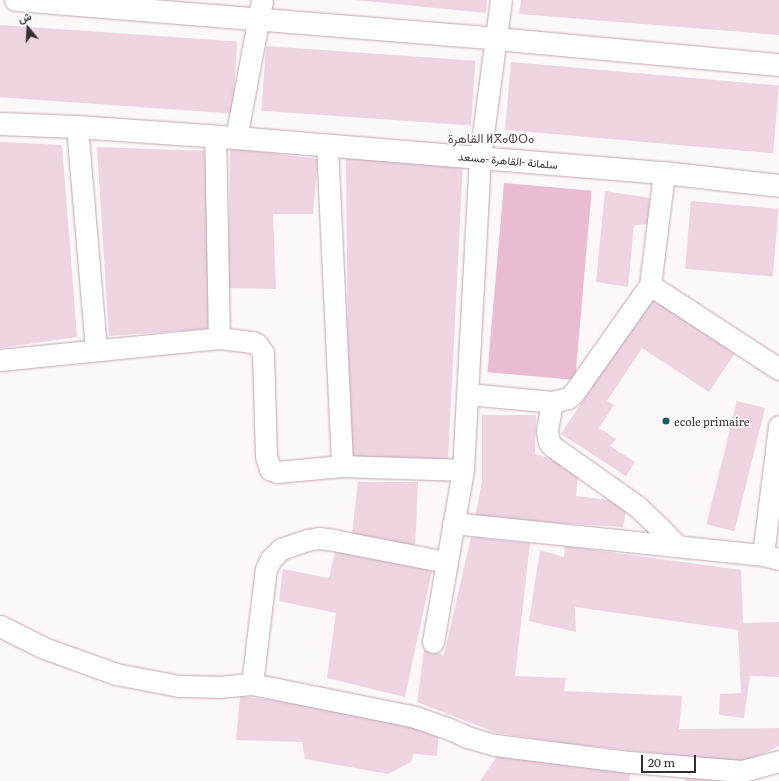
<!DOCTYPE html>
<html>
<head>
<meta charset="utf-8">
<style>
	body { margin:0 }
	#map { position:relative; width:779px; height:781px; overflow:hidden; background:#fcf7f9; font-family:Literata,Vazirmatn,"Noto Sans Tifinagh",serif }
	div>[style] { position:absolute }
	.green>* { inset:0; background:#e9bcd2; transform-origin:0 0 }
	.building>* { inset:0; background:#eed4e0; transform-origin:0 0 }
	.roads { filter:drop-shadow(0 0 1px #bea5b1) drop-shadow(0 0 1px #bea5b1) }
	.street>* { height:21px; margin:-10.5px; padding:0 10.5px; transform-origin:10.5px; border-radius:10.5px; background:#fff }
	.secondary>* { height:22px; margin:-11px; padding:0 11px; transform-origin:11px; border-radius:11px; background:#fff }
	.dots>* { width:11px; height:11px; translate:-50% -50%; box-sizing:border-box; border:2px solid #fff; border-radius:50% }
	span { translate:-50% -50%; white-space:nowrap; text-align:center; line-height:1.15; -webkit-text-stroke:3px #fff; paint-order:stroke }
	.street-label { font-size:11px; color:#372e32 }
	.poi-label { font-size:11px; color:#372e32 }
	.left { translate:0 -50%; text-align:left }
	.quarter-label { font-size:13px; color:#5e4853 }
	.north { position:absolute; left:8px; top:8px; width:40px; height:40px; -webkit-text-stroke:3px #fff; paint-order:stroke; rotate:342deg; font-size:11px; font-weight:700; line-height:16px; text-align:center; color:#372e32 }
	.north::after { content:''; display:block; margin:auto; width:14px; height:18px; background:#372e32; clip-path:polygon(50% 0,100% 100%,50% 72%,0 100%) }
	.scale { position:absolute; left:641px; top:755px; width:55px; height:18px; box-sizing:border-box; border:2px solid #372e32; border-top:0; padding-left:5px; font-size:12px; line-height:14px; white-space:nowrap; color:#372e32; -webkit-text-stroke:3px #fff; paint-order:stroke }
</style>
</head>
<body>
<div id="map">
	<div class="green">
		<i style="left:504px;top:183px;width:88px;height:190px;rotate:5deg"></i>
	</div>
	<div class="building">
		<i style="clip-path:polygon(355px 0,487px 0,486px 13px)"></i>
		<i style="clip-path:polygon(521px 0,779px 0,779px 35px,519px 14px)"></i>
		<i style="left:0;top:25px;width:238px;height:72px;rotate:4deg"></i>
		<i style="left:266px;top:46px;width:210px;height:65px;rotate:4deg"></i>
		<i style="left:511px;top:62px;width:269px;height:68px;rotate:5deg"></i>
		<i style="clip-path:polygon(0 142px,62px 145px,77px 337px,0 348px)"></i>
		<i style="clip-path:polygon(97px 147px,210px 151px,208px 329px,109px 336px)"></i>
		<i style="clip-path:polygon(230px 148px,318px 159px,313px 214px,273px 214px,276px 289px,228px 288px)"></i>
		<i style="clip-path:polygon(346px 153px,463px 161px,448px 460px,349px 458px)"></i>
		<i style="clip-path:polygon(605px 191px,650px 198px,649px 224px,634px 225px,628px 287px,596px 282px)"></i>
		<i style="left:691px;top:201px;width:88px;height:68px;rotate:5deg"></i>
		<i style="clip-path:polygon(654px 292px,739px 347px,709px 392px,642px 348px,607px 401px,614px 405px,599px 428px,616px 439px,610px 446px,635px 462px,626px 476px,561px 434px)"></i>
		<i style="left:737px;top:401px;width:29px;height:127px;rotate:14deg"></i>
		<i style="clip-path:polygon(482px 415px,536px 415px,535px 454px,579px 467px,576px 496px,628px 502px,623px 527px,475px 518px,482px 481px)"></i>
		<i style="clip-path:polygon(358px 482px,418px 482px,415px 548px,352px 535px)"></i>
		<i style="clip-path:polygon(471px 537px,530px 543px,515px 676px,566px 678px,564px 691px,682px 696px,679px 729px,779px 728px,779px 746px,744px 763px,563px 743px,497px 733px,417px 702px,424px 650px,444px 655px)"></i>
		<i style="clip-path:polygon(565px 546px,741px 570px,743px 623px,779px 622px,779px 677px,750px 676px,744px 718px,719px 715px,720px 694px,741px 693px,738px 630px,575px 607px,576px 632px,529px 621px,540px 550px,564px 557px)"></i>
		<i style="clip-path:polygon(336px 548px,432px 571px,405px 697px,327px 678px,336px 613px,279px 601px,283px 569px,329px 578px)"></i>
		<i style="clip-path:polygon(240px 696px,307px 704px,439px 728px,437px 756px,414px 754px,411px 762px,388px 774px,305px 759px,302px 742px,236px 740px)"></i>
		<i style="clip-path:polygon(502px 749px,549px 763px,555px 754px,631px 767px,629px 781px,480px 781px)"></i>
		<i style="clip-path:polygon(725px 775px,724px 781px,685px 781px,687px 776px)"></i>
	</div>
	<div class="roads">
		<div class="street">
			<i style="left:77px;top:127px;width:224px;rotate:85.1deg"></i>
			<i style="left:236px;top:138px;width:140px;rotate:-79.3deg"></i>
			<i style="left:327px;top:145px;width:321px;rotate:87.3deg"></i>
			<i style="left:342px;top:466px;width:121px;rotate:1.9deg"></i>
			<i style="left:664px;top:173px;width:113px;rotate:97.1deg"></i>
			<i style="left:650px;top:285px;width:154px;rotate:33.1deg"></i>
			<i style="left:219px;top:338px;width:34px;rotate:7deg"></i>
			<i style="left:253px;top:342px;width:4px;rotate:27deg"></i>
			<i style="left:257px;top:344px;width:11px;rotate:56deg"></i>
			<i style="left:263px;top:353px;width:103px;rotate:88.3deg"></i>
			<i style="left:266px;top:456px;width:14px;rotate:73deg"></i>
			<i style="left:270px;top:469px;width:8px;rotate:23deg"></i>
			<i style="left:277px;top:472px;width:65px;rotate:-5.3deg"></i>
			<i style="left:0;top:360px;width:220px;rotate:-5.7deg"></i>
			<i style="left:219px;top:338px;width:201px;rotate:-91.1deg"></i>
			<i style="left:468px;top:394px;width:84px;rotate:5.4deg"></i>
			<i style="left:552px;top:402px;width:16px;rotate:-14deg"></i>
			<i style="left:568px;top:398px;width:6px;rotate:-39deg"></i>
			<i style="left:573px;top:394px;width:133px;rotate:-54.8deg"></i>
			<i style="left:552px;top:402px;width:29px;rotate:100deg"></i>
			<i style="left:547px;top:431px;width:11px;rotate:80deg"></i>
			<i style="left:549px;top:442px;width:5px;rotate:53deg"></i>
			<i style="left:552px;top:446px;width:105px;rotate:35.3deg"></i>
			<i style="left:638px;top:507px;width:28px;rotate:44deg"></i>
			<i style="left:658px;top:526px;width:28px;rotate:46deg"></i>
			<i style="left:453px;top:523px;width:312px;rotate:5.9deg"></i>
			<i style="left:763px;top:555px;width:16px;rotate:14deg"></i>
			<i style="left:763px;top:555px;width:130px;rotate:-82.9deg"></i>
			<i style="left:0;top:626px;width:49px;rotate:26.6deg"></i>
			<i style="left:44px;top:648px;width:77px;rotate:19.9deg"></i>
			<i style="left:116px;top:674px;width:64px;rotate:10.8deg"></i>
			<i style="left:179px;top:686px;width:39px;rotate:1deg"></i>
			<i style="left:218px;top:687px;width:34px;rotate:-5deg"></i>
			<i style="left:252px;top:684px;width:166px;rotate:11.4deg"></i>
			<i style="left:415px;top:717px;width:34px;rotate:19deg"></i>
			<i style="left:447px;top:728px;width:22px;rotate:24deg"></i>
			<i style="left:467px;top:737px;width:29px;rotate:16deg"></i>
			<i style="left:495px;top:745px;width:136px;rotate:7.2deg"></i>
			<i style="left:630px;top:762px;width:112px;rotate:4.6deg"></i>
			<i style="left:742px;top:771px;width:38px;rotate:-15deg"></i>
			<i style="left:433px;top:642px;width:175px;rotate:-80.1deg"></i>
			<i style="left:463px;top:470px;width:313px;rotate:-86.9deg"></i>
			<i style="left:480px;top:157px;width:158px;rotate:-82.4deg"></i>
			<i style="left:252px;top:684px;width:116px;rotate:-83.1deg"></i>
			<i style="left:266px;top:569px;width:11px;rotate:-63deg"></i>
			<i style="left:271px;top:559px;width:14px;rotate:-45deg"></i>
			<i style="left:281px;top:549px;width:28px;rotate:-19deg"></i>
			<i style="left:307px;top:540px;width:12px;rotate:-9deg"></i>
			<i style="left:319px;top:538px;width:14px;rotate:8deg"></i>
			<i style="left:333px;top:540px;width:115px;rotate:11deg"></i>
		</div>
		<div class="secondary">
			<i style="left:16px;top:0;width:483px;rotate:4.6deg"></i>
			<i style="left:497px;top:39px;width:283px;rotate:5.3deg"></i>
			<i style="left:0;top:124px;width:77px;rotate:2.2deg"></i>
			<i style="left:77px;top:127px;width:159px;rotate:4deg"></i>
			<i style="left:236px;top:138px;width:429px;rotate:4.7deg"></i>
			<i style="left:664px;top:173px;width:116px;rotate:6.4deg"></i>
		</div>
	</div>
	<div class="dots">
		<i style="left:666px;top:421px;background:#106164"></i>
	</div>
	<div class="street-label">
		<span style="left:508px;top:160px;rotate:5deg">سلمانة -القاهرة -مسعد</span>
	</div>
	<div class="poi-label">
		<span class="left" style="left:674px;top:421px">ecole primaire</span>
	</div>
	<div class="quarter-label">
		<span style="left:491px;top:138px">القاهرة ⵍⴳⴰⵀⵔⴰ</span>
	</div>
	<div class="north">ش</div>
	<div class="scale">20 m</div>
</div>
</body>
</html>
